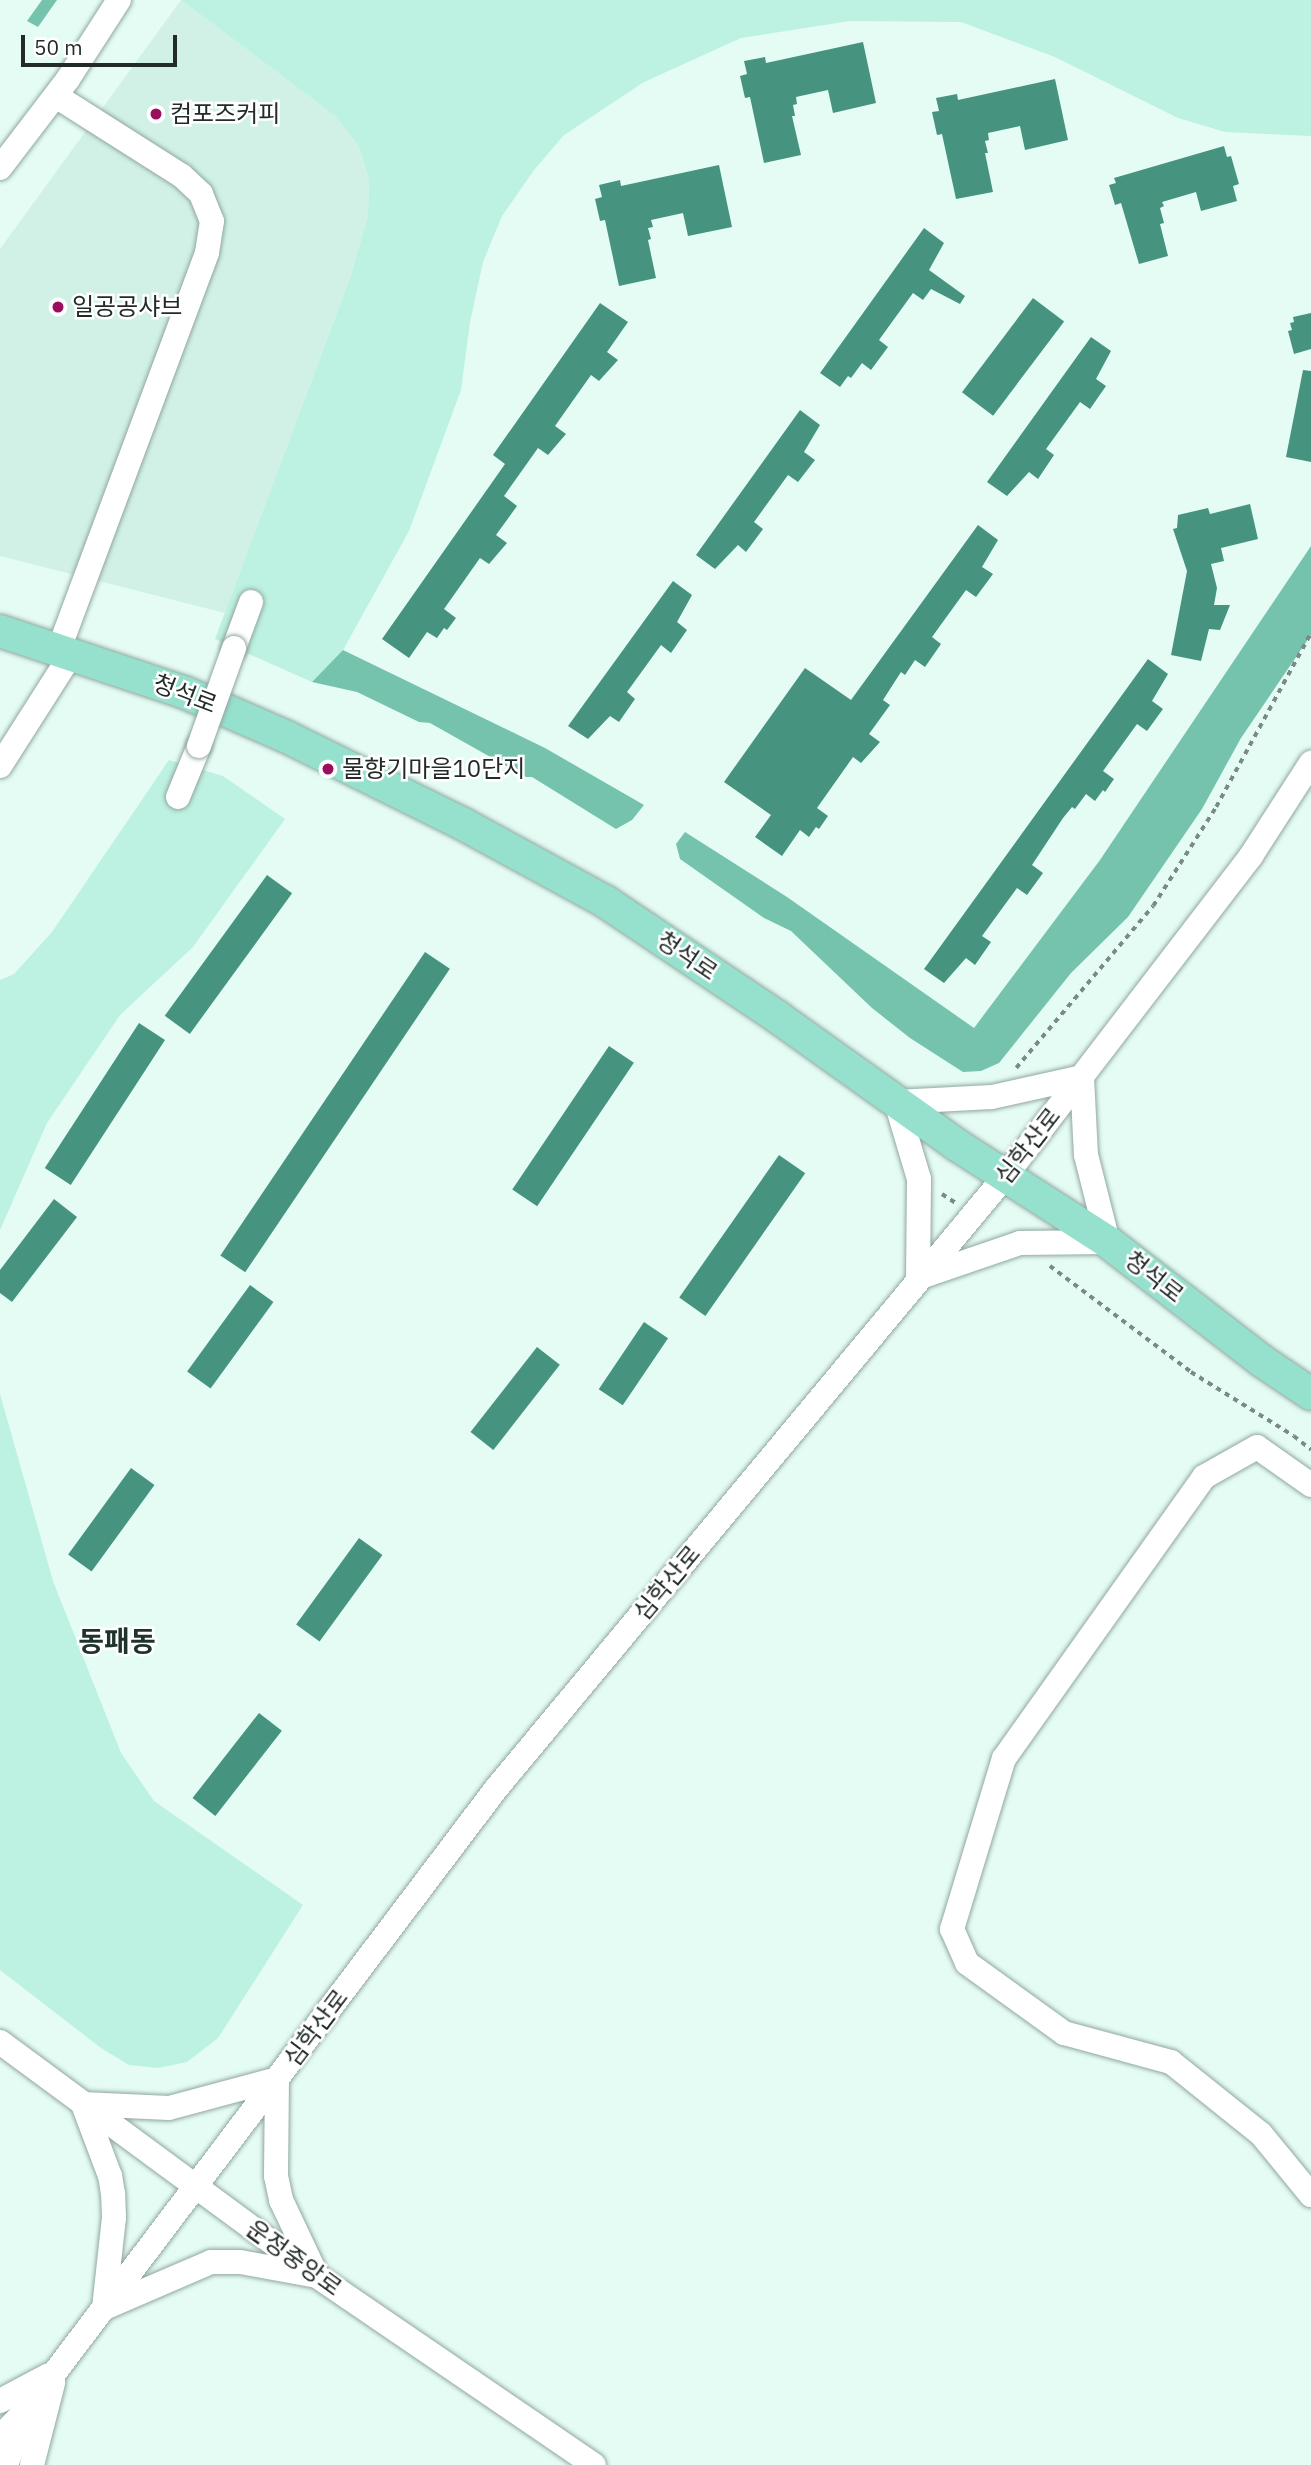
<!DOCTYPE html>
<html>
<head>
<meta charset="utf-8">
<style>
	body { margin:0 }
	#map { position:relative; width:1311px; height:2465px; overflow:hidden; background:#e4fcf4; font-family:"IBM Plex Sans","Noto Sans KR",sans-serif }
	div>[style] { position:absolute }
	.built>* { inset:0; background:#d1f1e7 }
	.green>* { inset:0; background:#bdf1e1 }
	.forest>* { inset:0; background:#76c3ad }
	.building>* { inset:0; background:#469480; transform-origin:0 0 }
	.path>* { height:3.5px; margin-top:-1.75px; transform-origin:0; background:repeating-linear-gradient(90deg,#7a8a85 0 5px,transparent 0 10px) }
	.roads { filter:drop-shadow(0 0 2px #91a7a0) drop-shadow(0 0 2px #91a7a0) }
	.minor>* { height:24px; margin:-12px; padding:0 12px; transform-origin:12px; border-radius:12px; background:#fff }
	.major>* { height:32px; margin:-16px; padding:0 16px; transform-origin:16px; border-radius:16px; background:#96e0ce }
	.bridges { filter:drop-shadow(0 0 2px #91a7a0) drop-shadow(0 0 2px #91a7a0) }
	.minor-bridge>* { height:24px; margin:-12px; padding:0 12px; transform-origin:12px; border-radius:12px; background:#fff }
	.dots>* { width:19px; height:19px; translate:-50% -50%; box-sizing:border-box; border:4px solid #fff; border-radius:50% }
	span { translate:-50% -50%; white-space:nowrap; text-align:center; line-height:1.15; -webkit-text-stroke:5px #fff; paint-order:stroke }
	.poi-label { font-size:24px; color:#222b28 }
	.left { translate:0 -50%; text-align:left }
	.street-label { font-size:24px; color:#222b28 }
	.quarter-label { font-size:28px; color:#1f322c; font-weight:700 }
	.scale { position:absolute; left:21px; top:35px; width:156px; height:32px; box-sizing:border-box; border:4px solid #222b28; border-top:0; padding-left:9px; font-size:21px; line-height:24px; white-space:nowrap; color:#222b28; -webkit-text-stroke:5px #fff; paint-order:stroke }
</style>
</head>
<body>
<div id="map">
	<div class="built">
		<i style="clip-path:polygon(181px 0,334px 115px,359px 146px,369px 180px,368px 216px,350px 278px,225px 613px,0 556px,0 249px)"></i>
	</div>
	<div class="green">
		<i style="clip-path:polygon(181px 0,1311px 0,1311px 136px,1225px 132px,1178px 118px,1055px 57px,961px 22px,850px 21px,741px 38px,644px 82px,564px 135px,534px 170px,502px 216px,483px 262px,470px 322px,461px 390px,409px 531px,343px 650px,312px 682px,215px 639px,350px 278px,368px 216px,369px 180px,359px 146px,334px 115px)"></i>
		<i style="clip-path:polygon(169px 760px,223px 776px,285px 819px,193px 947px,120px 1015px,47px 1123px,0 1230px,0 980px,14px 974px,52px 932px)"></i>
		<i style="clip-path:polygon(0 1394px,53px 1581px,121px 1753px,154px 1801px,303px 1905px,218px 2038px,187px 2062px,158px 2068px,129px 2065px,101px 2048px,0 1970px)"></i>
	</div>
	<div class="forest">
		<i style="clip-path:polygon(42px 0,57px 0,38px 27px,27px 21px)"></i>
		<i style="clip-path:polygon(1311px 546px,1311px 635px,1241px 738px,1202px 809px,1128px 917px,1071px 973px,999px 1063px,981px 1071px,963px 1072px,910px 1038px,872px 1008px,791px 931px,764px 918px,680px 859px,676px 844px,685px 832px,787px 897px,974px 1028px,1100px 860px)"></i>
		<i style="clip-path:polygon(343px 650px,545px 748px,644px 805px,632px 820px,616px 829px,532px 777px,526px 777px,430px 723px,419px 722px,357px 692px,312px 682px)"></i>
	</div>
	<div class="building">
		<i style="clip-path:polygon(863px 42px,876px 103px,833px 113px,828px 90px,796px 97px,797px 104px,793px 105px,795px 116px,792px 116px,801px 155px,764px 163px,750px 97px,745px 98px,740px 76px,747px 74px,744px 61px,765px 57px,766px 63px)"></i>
		<i style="clip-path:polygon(1055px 79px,1068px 140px,1025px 150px,1020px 126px,988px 133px,989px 140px,985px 141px,988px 153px,985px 153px,993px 192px,956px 199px,942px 134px,937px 135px,932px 112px,939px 111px,936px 98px,957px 94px,958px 100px)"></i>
		<i style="clip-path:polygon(1224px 146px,1227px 157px,1231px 156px,1239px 184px,1233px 186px,1237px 201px,1201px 211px,1196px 192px,1162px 202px,1164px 206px,1160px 208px,1164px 223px,1160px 224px,1168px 256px,1139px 264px,1121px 203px,1115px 205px,1109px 185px,1116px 183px,1114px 178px)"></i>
		<i style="clip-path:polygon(719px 165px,732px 227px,688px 236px,683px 213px,651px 220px,653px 227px,648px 228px,651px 239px,648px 240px,656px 278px,619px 286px,605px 220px,600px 221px,595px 199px,602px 197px,599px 185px,620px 180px,621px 186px)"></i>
		<i style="clip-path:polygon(924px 228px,944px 243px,929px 270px,965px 296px,960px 304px,931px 289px,923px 300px,913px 293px,879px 340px,888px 347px,871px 370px,862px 363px,851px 378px,848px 376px,840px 387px,820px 373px)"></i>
		<i style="left:1033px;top:298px;width:39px;height:118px;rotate:37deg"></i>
		<i style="clip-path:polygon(600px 303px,628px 322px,607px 352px,618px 360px,599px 381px,591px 375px,555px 426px,566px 434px,548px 455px,538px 448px,504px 496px,517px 506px,496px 535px,507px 543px,489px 564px,480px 558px,444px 609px,456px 618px,447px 630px,444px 628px,437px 638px,427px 632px,409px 658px,382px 639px,505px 464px,493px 455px)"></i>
		<i style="clip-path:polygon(1311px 313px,1311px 349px,1294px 354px,1288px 331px,1292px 330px,1290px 323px,1294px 322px,1293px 317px)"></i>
		<i style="clip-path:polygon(1091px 337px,1111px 351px,1096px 379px,1106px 386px,1090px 409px,1080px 402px,1046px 449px,1054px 455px,1038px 479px,1029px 472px,1007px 496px,987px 482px)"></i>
		<i style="clip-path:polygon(1303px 370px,1311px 371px,1311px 462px,1286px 457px)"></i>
		<i style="clip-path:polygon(800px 410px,820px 425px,804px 452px,815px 460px,798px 482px,788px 475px,754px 522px,763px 529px,746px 552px,738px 545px,715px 569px,696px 555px)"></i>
		<i style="clip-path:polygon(1250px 504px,1258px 539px,1221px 548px,1224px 561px,1211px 564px,1217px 588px,1214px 605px,1230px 605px,1220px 630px,1209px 629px,1201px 661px,1171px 655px,1187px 571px,1173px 529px,1177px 528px,1178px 515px,1208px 508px,1210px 514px)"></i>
		<i style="clip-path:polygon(978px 525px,998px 540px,982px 567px,993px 574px,976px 597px,966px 590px,932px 637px,941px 644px,925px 667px,915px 660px,905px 675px,901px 672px,883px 700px,890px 705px,869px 734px,880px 742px,861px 763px,853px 757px,817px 808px,828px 816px,819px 829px,816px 827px,809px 837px,800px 830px,782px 856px,755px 837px,771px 815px,724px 782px,805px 668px,851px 700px)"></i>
		<i style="clip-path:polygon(673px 581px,692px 595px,677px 622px,687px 630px,671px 653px,661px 645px,627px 692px,635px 699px,619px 722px,610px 716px,588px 739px,568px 726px)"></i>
		<i style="clip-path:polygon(1148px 659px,1168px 674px,1152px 701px,1163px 709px,1147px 731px,1137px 724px,1116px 753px,1103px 771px,1114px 779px,1105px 792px,1103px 790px,1095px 801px,1086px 794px,1075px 809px,1072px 807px,1063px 818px,1032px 865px,1043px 873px,1027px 895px,1017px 888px,982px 936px,991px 942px,975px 965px,966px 958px,944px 983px,924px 969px)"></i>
		<i style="left:267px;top:875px;width:31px;height:174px;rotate:36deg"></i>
		<i style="left:425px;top:952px;width:30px;height:366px;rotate:34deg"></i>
		<i style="left:139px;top:1023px;width:31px;height:173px;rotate:33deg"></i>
		<i style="left:609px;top:1046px;width:30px;height:173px;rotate:34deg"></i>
		<i style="left:779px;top:1155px;width:32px;height:174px;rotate:35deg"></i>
		<i style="clip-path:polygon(54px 1199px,77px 1217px,12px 1302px,0 1293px,0 1270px)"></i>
		<i style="left:250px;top:1285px;width:29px;height:107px;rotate:36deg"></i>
		<i style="left:644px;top:1322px;width:29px;height:81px;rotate:34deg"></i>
		<i style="left:537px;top:1347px;width:29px;height:108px;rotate:38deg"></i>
		<i style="left:131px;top:1468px;width:29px;height:107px;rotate:36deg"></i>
		<i style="left:359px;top:1538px;width:29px;height:107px;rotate:36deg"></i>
		<i style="left:259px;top:1713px;width:29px;height:108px;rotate:38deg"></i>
	</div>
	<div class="path">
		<i style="left:1016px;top:1068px;width:212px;rotate:-49.8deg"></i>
		<i style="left:1153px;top:906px;width:117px;rotate:-57.5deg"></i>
		<i style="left:1216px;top:807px;width:198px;rotate:-61.4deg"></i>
		<i style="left:942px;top:1194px;width:17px;rotate:33deg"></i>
		<i style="left:1050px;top:1266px;width:176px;rotate:36.9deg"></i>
		<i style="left:1191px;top:1372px;width:121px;rotate:31.9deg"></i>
		<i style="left:1294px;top:1436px;width:22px;rotate:39deg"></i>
	</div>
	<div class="roads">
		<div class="minor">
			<i style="left:56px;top:96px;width:149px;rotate:32.4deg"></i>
			<i style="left:182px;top:176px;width:26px;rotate:43deg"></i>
			<i style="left:201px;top:194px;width:29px;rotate:68deg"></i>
			<i style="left:212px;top:221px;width:32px;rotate:99deg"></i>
			<i style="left:207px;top:253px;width:422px;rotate:110.5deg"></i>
			<i style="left:0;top:168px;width:112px;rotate:-52.6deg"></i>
			<i style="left:68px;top:79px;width:94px;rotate:-57.2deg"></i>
			<i style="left:234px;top:648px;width:49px;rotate:-69.7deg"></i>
			<i style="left:0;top:766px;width:134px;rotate:-57.5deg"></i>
			<i style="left:178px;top:797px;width:55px;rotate:-67.6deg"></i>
			<i style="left:1082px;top:1077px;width:78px;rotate:87.1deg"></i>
			<i style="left:1086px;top:1155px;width:90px;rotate:75.8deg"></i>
			<i style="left:1108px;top:1242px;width:88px;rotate:179.3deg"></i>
			<i style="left:1020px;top:1243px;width:108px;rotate:161.1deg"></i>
			<i style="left:918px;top:1278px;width:99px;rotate:-89.4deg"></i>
			<i style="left:919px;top:1179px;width:80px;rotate:-106.6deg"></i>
			<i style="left:896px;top:1102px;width:96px;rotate:-3deg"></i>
			<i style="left:992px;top:1097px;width:92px;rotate:-12.5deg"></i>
			<i style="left:1311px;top:1485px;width:66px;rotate:-144.9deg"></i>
			<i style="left:1257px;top:1447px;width:61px;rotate:150.5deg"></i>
			<i style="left:1204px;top:1477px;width:345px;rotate:125.4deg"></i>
			<i style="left:1004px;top:1758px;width:179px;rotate:106.9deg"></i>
			<i style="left:952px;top:1929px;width:37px;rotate:66deg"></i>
			<i style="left:967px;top:1963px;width:120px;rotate:35.8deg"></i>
			<i style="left:1064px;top:2033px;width:111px;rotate:15.2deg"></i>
			<i style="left:1171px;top:2062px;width:115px;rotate:38.7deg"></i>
			<i style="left:1261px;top:2134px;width:79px;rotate:50.7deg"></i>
			<i style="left:0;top:2042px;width:394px;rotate:36.4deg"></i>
			<i style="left:317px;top:2276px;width:335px;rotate:34.3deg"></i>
			<i style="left:277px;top:2079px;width:97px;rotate:90.6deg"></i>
			<i style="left:276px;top:2176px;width:25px;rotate:78deg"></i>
			<i style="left:281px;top:2200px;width:84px;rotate:64.7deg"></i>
			<i style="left:317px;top:2276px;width:78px;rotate:-169.7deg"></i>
			<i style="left:240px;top:2262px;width:29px;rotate:180deg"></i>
			<i style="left:211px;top:2262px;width:116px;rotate:156.7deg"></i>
			<i style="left:104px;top:2308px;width:91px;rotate:-83.7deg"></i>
			<i style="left:114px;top:2218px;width:24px;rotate:-92deg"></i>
			<i style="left:113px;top:2194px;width:18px;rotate:-99deg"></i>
			<i style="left:110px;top:2176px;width:77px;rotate:-110.6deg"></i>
			<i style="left:83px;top:2104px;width:86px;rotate:2.7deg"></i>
			<i style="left:169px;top:2108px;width:112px;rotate:-15deg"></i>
			<i style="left:0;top:2401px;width:55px;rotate:-28deg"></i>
			<i style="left:28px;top:2408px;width:775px;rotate:-52.92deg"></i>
			<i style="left:495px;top:1790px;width:801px;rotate:-50.27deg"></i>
			<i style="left:1007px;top:1174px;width:401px;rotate:-52.5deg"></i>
			<i style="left:1251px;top:856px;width:111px;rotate:-57.2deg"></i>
			<i style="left:0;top:2437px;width:40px;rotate:-46deg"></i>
			<i style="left:28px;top:2408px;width:61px;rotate:111.1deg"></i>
			<i style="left:32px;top:2465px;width:85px;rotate:-75.6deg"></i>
		</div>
		<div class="major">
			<i style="left:0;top:631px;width:196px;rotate:18.4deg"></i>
			<i style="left:186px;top:693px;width:110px;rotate:23.5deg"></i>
			<i style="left:287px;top:737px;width:199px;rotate:26.3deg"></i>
			<i style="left:465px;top:825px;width:161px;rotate:28.6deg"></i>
			<i style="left:606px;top:902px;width:208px;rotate:33.8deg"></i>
			<i style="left:779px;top:1018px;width:219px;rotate:35.5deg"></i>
			<i style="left:957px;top:1145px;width:179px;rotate:32.7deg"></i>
			<i style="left:1108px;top:1242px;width:195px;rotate:37.7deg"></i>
			<i style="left:1262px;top:1361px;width:59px;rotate:34deg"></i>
		</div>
	</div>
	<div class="bridges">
		<div class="minor-bridge">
			<i style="left:199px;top:746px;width:104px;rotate:-70.3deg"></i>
		</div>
	</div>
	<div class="dots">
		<i style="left:156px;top:114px;background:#9b0e5d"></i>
		<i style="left:58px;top:307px;background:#9b0e5d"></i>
		<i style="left:328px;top:769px;background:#9b0e5d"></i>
	</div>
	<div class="poi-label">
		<span class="left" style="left:170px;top:114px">컴포즈커피</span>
		<span class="left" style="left:72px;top:307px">일공공샤브</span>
		<span class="left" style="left:342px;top:769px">물향기마을10단지</span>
	</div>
	<div class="street-label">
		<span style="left:185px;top:694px;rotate:21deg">청석로</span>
		<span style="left:687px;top:956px;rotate:34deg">청석로</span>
		<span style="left:1028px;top:1146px;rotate:-52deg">심학산로</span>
		<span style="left:1154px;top:1277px;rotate:38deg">청석로</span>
		<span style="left:667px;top:1583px;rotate:-50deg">심학산로</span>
		<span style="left:316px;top:2028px;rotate:-53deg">심학산로</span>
		<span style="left:294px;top:2258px;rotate:36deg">운정중앙로</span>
	</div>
	<div class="quarter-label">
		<span style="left:117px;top:1641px">동패동</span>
	</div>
	<div class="scale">50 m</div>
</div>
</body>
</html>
